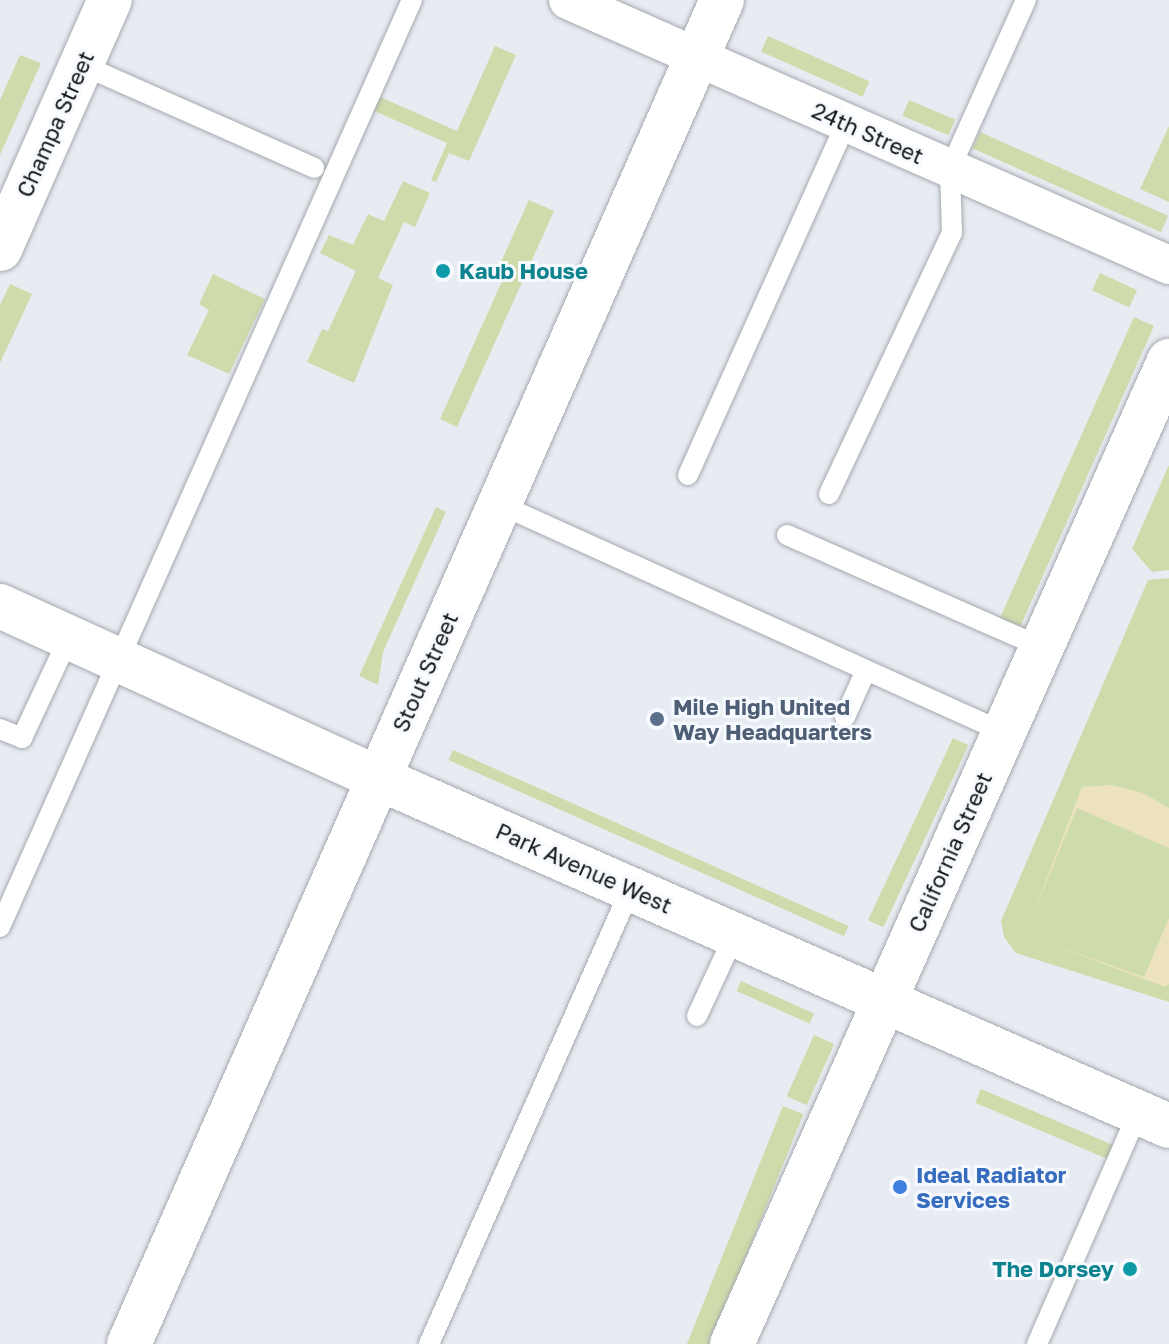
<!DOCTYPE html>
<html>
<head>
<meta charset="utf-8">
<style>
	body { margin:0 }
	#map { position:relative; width:1169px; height:1344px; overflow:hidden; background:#e7ecf2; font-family:"Golos Text",sans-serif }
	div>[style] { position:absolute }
	.green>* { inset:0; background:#cedcab; transform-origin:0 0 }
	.sand>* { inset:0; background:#ece2bd }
	.roads { filter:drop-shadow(0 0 2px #a6a9af) drop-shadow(0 0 2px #a6a9af) }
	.lane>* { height:20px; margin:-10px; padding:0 10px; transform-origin:10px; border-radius:10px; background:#fff }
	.street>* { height:38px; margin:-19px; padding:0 19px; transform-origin:19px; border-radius:19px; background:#fff }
	.secondary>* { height:44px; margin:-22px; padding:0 22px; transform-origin:22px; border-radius:22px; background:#fff }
	.dots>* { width:22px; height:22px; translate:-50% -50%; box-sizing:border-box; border:4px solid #f6f9fe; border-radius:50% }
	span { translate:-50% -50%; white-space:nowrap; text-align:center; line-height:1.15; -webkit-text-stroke:6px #f6f9fe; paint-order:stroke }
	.street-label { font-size:22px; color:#121416 }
	.culture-label { font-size:22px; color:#0d838f; font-weight:700 }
	.left { translate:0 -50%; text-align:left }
	.right { translate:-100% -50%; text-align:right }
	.service-label { font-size:22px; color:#4e5e75; font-weight:700 }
	.shop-label { font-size:22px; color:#366cbe; font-weight:700 }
</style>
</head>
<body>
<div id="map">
	<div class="green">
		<i style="left:768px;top:36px;width:111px;height:17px;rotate:24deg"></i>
		<i style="clip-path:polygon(495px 46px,516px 55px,469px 161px,449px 153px,436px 182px,431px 180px,447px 143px,372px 110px,378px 96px,457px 131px)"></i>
		<i style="clip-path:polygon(20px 55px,41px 63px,0 155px,0 100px)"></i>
		<i style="left:909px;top:100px;width:50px;height:17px;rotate:23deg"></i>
		<i style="clip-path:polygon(1169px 126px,1169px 202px,1140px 189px)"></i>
		<i style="left:980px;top:132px;width:206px;height:18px;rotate:24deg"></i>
		<i style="clip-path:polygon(403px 181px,430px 193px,415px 227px,404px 222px,378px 278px,393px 285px,354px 383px,307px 362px,322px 329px,328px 331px,356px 271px,320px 253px,329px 235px,353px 245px,368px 214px,384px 221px)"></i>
		<i style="clip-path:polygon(529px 200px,554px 211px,457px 427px,440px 419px,508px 268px,500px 264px)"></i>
		<i style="left:1100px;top:273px;width:41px;height:19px;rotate:25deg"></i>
		<i style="clip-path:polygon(213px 274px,265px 299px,229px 374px,187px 355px,209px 310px,199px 304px)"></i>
		<i style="clip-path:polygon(10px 284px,32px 294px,0 363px,0 305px)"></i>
		<i style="left:1134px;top:317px;width:22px;height:331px;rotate:24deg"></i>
		<i style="clip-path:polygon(1169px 465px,1169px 570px,1152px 572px,1132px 549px)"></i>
		<i style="clip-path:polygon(436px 507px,446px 512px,383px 652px,378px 685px,359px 676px)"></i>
		<i style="clip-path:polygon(1169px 578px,1169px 1002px,1016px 953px,1004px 937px,1001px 921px,1148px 580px)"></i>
		<i style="left:953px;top:738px;width:17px;height:201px;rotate:25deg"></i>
		<i style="left:453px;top:750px;width:433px;height:11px;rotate:24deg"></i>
		<i style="left:741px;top:981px;width:80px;height:11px;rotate:24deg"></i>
		<i style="left:814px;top:1035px;width:22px;height:67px;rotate:24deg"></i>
		<i style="left:981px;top:1089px;width:146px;height:15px;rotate:23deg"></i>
		<i style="left:783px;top:1106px;width:22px;height:261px;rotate:22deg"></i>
	</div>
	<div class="sand">
		<i style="clip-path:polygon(1111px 785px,1143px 793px,1169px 808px,1169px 848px,1077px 808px,1031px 919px,1082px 787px)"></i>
		<i style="clip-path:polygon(1169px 918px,1169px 984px,1165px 987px,1040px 940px,1144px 977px)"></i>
	</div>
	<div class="roads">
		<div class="lane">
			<i style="left:82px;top:65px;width:254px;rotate:23.9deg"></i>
			<i style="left:688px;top:475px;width:386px;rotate:-65.8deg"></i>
			<i style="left:829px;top:494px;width:289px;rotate:-64.8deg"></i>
			<i style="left:952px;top:233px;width:64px;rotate:-91.8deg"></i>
			<i style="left:950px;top:169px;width:185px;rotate:-65.8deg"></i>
			<i style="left:499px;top:504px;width:553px;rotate:24.34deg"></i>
			<i style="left:787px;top:535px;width:278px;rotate:23.8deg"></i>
			<i style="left:845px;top:717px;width:51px;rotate:-65.9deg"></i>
			<i style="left:0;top:729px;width:24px;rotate:22deg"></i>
			<i style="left:22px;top:738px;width:111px;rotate:-65deg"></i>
			<i style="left:0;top:927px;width:1014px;rotate:-66.04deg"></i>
			<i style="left:697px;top:1016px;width:90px;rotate:-65.1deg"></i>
			<i style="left:429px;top:1344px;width:498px;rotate:-66.1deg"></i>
			<i style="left:1037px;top:1344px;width:252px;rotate:-66.4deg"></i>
		</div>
		<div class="street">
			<i style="left:568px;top:0;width:657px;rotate:23.79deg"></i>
		</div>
		<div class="secondary">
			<i style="left:0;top:249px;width:272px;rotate:-66.2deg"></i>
			<i style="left:0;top:606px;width:415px;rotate:24.5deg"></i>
			<i style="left:378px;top:778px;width:864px;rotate:23.75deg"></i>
			<i style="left:129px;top:1344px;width:1469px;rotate:-66.19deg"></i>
			<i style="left:732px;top:1344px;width:1076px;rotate:-66.03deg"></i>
		</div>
	</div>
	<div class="dots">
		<i style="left:443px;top:271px;background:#0f9aa8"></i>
		<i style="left:657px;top:719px;background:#5c6f8a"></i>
		<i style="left:900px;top:1187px;background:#3f7fe0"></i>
		<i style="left:1130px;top:1269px;background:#0f9aa8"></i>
	</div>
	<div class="street-label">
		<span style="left:55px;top:124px;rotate:-66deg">Champa Street</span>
		<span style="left:868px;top:133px;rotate:24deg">24th Street</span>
		<span style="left:425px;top:672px;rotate:-66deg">Stout Street</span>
		<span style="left:950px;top:852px;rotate:-66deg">California Street</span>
		<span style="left:584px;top:868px;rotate:24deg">Park Avenue West</span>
	</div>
	<div class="culture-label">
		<span class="left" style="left:459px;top:271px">Kaub House</span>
		<span class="right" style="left:1114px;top:1269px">The Dorsey</span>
	</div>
	<div class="service-label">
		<span class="left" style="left:673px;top:719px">Mile High United<br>Way Headquarters</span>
	</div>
	<div class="shop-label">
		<span class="left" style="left:916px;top:1187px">Ideal Radiator<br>Services</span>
	</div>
</div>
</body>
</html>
